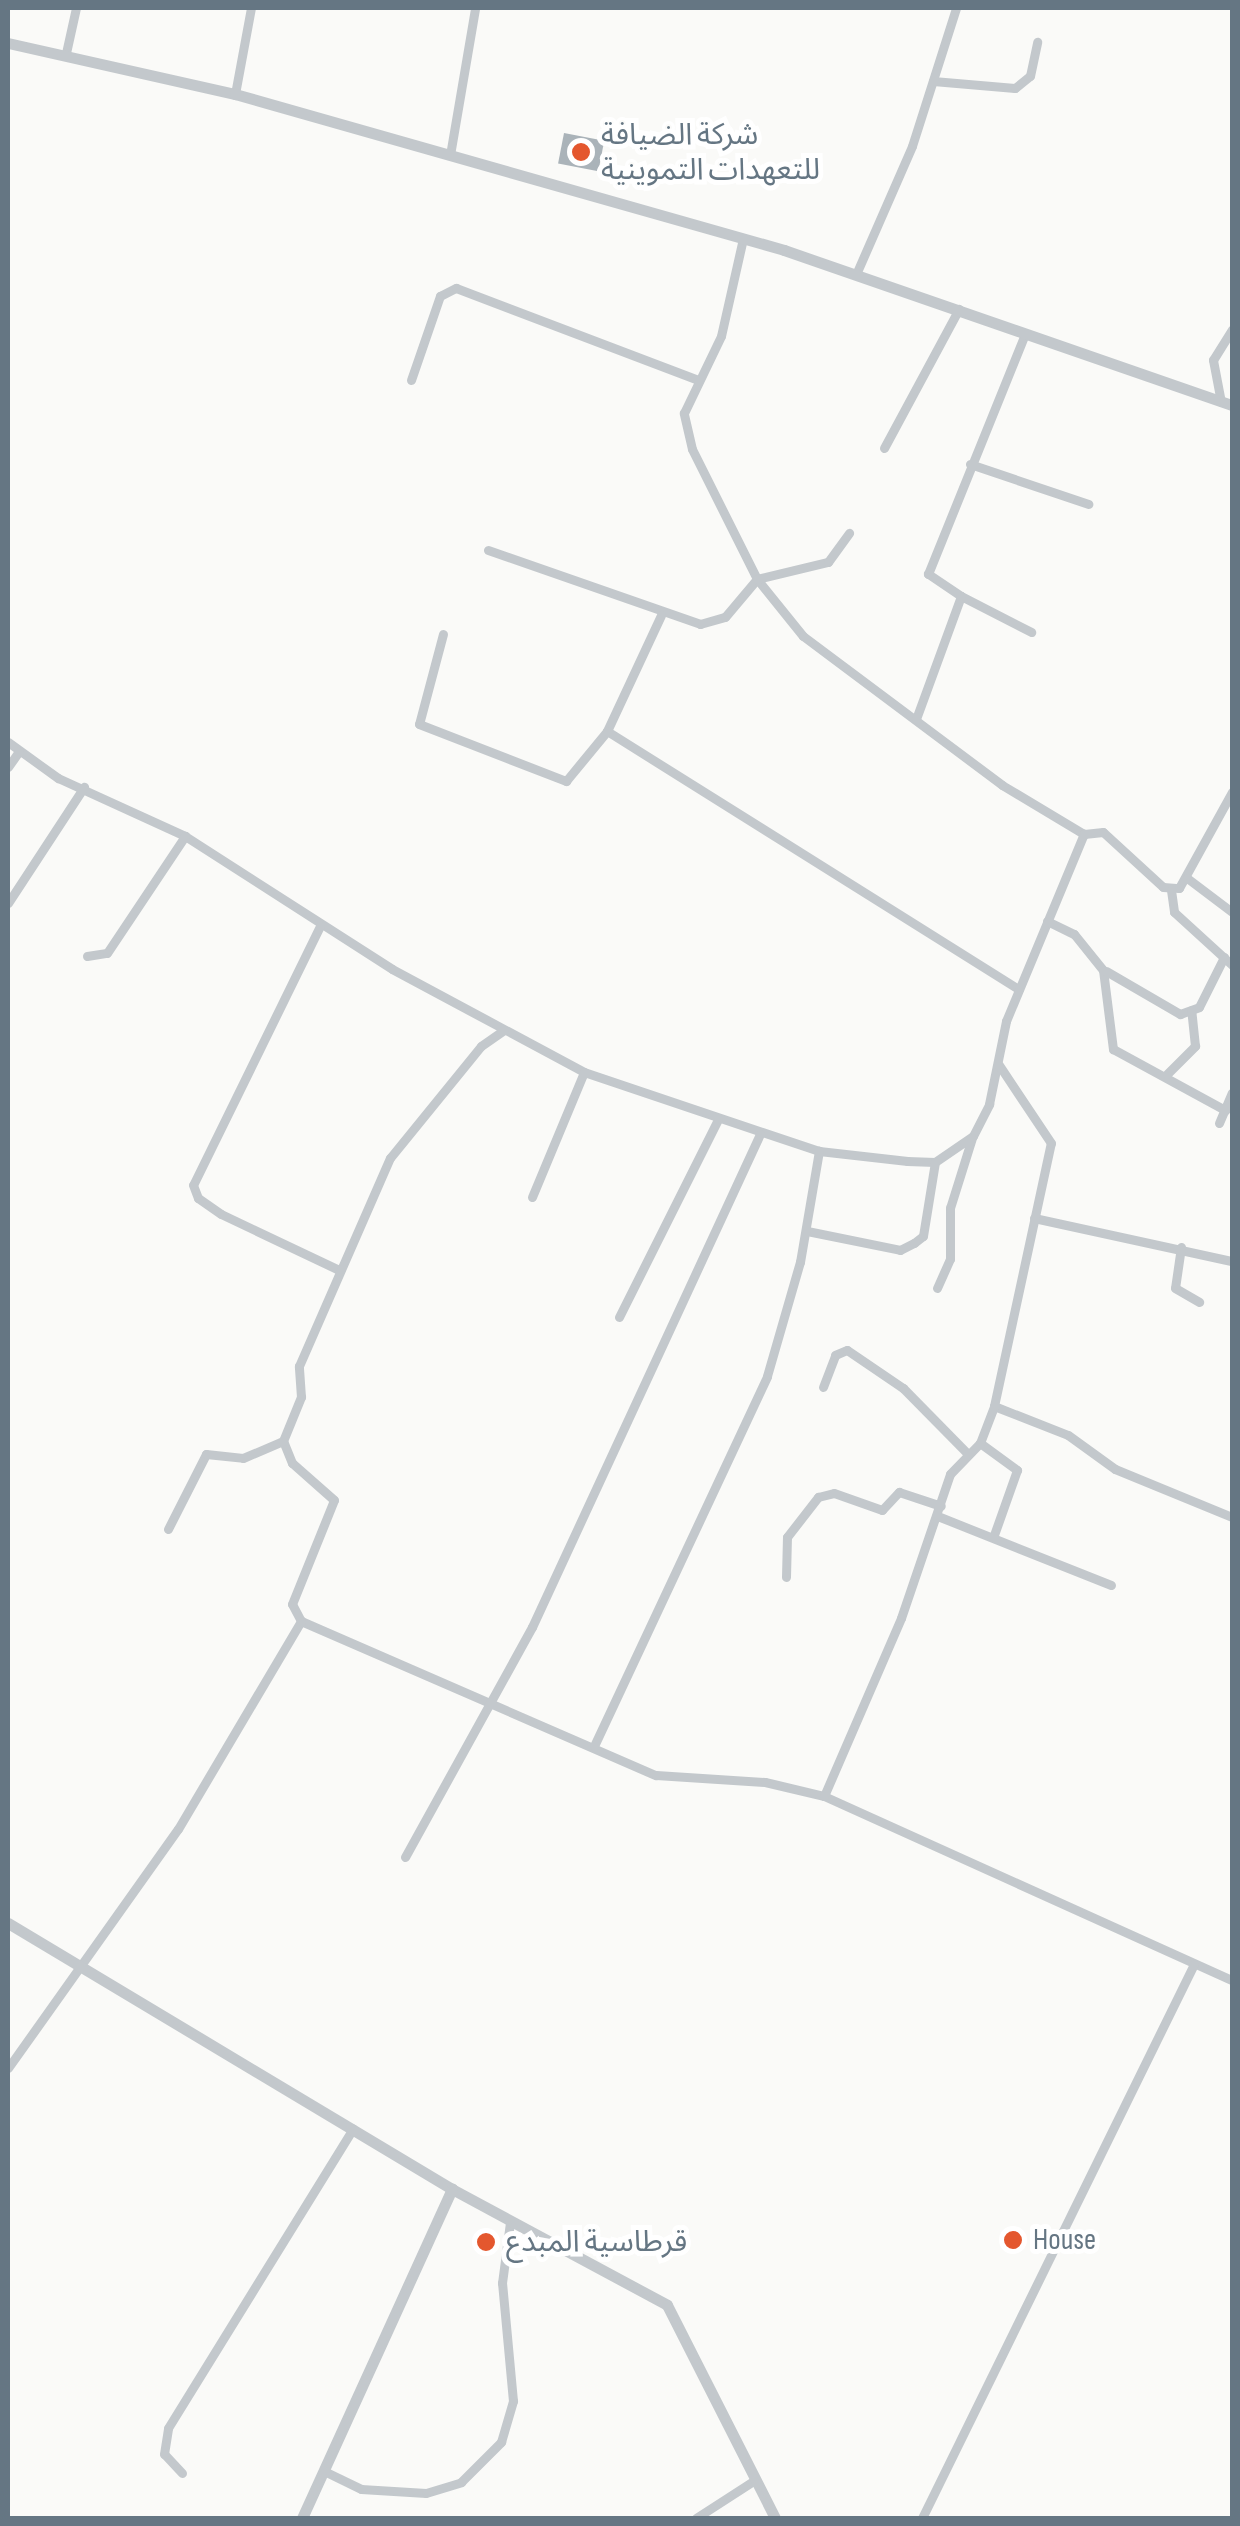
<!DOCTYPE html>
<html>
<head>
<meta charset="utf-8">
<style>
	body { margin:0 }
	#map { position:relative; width:1240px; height:2526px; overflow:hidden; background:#fafaf8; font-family:"Sofia Sans Condensed","Noto Sans Arabic",sans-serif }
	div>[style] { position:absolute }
	.building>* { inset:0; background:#aab3b9; transform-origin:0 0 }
	.minor>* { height:9px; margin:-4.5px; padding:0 4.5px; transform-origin:4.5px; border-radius:4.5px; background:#c3c8cc }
	.tertiary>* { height:11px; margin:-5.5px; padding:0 5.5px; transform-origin:5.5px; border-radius:5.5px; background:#c3c8cc }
	.dots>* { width:28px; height:28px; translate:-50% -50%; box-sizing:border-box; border:5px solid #fff; border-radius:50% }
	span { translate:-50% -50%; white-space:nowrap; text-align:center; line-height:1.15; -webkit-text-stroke:10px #fff; paint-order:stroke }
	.poi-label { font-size:30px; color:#657683 }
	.left { translate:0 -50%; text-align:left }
	.frame { position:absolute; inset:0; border:10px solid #657683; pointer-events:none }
</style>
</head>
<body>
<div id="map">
	<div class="building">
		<i style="left:564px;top:133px;width:41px;height:31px;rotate:11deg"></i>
	</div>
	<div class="minor">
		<i style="left:66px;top:53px;width:46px;rotate:-77.5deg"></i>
		<i style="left:933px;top:81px;width:82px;rotate:4.9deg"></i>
		<i style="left:1015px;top:88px;width:19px;rotate:-39deg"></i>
		<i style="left:1030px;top:76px;width:35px;rotate:-78deg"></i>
		<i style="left:235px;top:94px;width:87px;rotate:-79.5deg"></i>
		<i style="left:450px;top:155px;width:149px;rotate:-80.3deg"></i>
		<i style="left:857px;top:272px;width:137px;rotate:-66.4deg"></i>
		<i style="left:912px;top:146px;width:145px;rotate:-72.3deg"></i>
		<i style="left:411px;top:380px;width:89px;rotate:-71deg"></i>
		<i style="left:440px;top:296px;width:18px;rotate:-27deg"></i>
		<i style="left:456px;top:288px;width:257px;rotate:20.8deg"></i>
		<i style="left:1221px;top:402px;width:43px;rotate:-100.8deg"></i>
		<i style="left:1213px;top:360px;width:36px;rotate:-58deg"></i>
		<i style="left:884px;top:448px;width:158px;rotate:-61.7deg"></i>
		<i style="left:970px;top:464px;width:125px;rotate:18.7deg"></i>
		<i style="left:488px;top:550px;width:225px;rotate:19.2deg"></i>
		<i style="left:700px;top:624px;width:26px;rotate:-16deg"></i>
		<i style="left:725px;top:617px;width:50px;rotate:-49.9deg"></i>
		<i style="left:757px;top:579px;width:145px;rotate:-116.6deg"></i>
		<i style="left:692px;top:449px;width:37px;rotate:-103deg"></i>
		<i style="left:684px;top:413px;width:85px;rotate:-64.3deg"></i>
		<i style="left:721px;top:336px;width:100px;rotate:-77.3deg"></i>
		<i style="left:757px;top:579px;width:73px;rotate:51.1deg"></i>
		<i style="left:803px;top:636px;width:249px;rotate:36.8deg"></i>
		<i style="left:1002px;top:785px;width:96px;rotate:30.9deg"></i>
		<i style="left:757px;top:579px;width:73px;rotate:-13.5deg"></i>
		<i style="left:828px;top:562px;width:36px;rotate:-54deg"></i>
		<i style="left:961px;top:596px;width:79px;rotate:27.2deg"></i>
		<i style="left:443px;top:634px;width:93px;rotate:104.9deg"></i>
		<i style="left:419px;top:724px;width:158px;rotate:21.2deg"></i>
		<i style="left:566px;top:781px;width:65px;rotate:-50.6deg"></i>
		<i style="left:607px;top:731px;width:128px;rotate:-65deg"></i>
		<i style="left:916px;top:719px;width:131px;rotate:-69.9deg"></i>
		<i style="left:961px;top:596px;width:40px;rotate:-146deg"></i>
		<i style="left:928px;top:574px;width:259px;rotate:-68deg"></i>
		<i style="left:607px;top:731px;width:486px;rotate:32.1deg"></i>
		<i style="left:8px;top:742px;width:62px;rotate:35.8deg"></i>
		<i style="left:58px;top:778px;width:140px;rotate:24.5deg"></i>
		<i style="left:185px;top:836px;width:246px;rotate:32.7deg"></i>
		<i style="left:392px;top:969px;width:218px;rotate:28.2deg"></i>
		<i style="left:584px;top:1072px;width:248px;rotate:18.6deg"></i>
		<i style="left:819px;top:1151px;width:89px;rotate:6.5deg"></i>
		<i style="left:907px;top:1161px;width:28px;rotate:2deg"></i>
		<i style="left:935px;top:1162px;width:46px;rotate:-34.4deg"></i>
		<i style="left:973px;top:1136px;width:36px;rotate:-63deg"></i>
		<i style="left:989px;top:1104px;width:85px;rotate:-78.4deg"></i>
		<i style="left:1006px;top:1021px;width:203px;rotate:-67.4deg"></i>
		<i style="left:1084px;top:834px;width:19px;rotate:-6deg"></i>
		<i style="left:1103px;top:832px;width:81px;rotate:42.5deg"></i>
		<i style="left:1163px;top:887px;width:16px;rotate:4deg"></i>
		<i style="left:1179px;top:888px;width:110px;rotate:-61.1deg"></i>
		<i style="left:8px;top:767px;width:19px;rotate:-55deg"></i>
		<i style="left:1187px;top:878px;width:56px;rotate:37.1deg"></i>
		<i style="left:1171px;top:890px;width:22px;rotate:82deg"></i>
		<i style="left:1174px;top:912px;width:79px;rotate:42.4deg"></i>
		<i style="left:8px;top:903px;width:139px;rotate:-56.8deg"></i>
		<i style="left:1047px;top:921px;width:30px;rotate:26deg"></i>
		<i style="left:1074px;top:934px;width:46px;rotate:51.1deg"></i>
		<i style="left:1103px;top:970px;width:80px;rotate:82.8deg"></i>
		<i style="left:1113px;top:1049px;width:128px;rotate:28.6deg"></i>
		<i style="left:320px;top:926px;width:288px;rotate:116.1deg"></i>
		<i style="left:193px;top:1185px;width:14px;rotate:69deg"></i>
		<i style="left:198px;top:1198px;width:28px;rotate:35deg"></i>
		<i style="left:221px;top:1214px;width:128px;rotate:25.4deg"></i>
		<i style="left:87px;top:956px;width:20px;rotate:-9deg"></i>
		<i style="left:107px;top:953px;width:141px;rotate:-56.3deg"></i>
		<i style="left:1106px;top:971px;width:86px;rotate:30.2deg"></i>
		<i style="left:1180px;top:1014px;width:20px;rotate:-20deg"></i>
		<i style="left:1199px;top:1007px;width:56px;rotate:-63.4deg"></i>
		<i style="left:1167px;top:1074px;width:40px;rotate:-45deg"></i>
		<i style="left:1195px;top:1046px;width:36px;rotate:-96deg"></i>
		<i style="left:1219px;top:1123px;width:33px;rotate:-67deg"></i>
		<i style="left:532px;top:1197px;width:135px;rotate:-67.4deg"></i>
		<i style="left:1034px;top:1218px;width:203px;rotate:12.3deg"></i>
		<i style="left:807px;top:1231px;width:95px;rotate:11.5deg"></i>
		<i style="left:900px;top:1250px;width:16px;rotate:-27deg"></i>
		<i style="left:914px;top:1243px;width:11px;rotate:-38deg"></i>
		<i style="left:923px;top:1236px;width:75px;rotate:-80.8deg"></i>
		<i style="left:1181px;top:1247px;width:41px;rotate:98.3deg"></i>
		<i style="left:1175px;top:1288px;width:28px;rotate:30deg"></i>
		<i style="left:937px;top:1288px;width:32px;rotate:-66deg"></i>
		<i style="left:950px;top:1259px;width:51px;rotate:-90deg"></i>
		<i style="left:950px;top:1208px;width:73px;rotate:-72.6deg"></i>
		<i style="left:619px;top:1317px;width:221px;rotate:-63.4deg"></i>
		<i style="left:823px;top:1387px;width:34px;rotate:-69deg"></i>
		<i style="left:835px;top:1355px;width:13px;rotate:-23deg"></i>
		<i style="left:847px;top:1350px;width:68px;rotate:34.2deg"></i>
		<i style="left:903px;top:1388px;width:90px;rotate:45.5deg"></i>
		<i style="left:994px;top:1406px;width:79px;rotate:21.4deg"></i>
		<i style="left:1068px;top:1435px;width:58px;rotate:35.9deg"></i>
		<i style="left:1115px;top:1469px;width:126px;rotate:22.3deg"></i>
		<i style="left:980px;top:1443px;width:46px;rotate:36.1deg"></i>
		<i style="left:1017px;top:1470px;width:69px;rotate:109.5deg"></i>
		<i style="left:940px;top:1517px;width:184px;rotate:21.7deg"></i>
		<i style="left:168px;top:1529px;width:84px;rotate:-63.1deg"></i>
		<i style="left:206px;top:1454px;width:37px;rotate:6deg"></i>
		<i style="left:243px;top:1458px;width:43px;rotate:-23deg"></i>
		<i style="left:786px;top:1577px;width:40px;rotate:-88.6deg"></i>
		<i style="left:787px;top:1537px;width:51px;rotate:-52.2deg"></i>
		<i style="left:818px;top:1497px;width:16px;rotate:-14deg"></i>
		<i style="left:834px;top:1493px;width:51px;rotate:19.5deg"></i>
		<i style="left:882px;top:1510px;width:25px;rotate:-47deg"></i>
		<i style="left:899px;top:1492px;width:44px;rotate:18.4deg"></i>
		<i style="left:301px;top:1621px;width:387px;rotate:23.5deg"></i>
		<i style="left:656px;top:1775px;width:109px;rotate:3.7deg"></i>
		<i style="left:765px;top:1782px;width:61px;rotate:13.3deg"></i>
		<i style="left:824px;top:1796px;width:448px;rotate:24.3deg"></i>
		<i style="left:594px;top:1746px;width:408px;rotate:-64.9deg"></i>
		<i style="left:767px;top:1376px;width:119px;rotate:-73.9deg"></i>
		<i style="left:800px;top:1262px;width:113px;rotate:-80.3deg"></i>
		<i style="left:824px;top:1796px;width:194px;rotate:-66.6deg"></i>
		<i style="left:901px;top:1618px;width:152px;rotate:-71.2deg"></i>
		<i style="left:950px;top:1474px;width:43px;rotate:-45.9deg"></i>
		<i style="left:980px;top:1443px;width:40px;rotate:-69deg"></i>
		<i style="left:994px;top:1406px;width:269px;rotate:-77.8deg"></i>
		<i style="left:1051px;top:1143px;width:94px;rotate:-123.7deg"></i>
		<i style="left:405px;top:1857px;width:263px;rotate:-61.1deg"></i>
		<i style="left:532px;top:1627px;width:543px;rotate:-65.18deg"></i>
		<i style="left:8px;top:2068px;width:293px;rotate:-54.6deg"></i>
		<i style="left:178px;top:1829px;width:242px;rotate:-59.4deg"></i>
		<i style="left:301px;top:1621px;width:19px;rotate:-118deg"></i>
		<i style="left:292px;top:1604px;width:112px;rotate:-68deg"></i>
		<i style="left:334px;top:1500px;width:56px;rotate:-138.6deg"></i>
		<i style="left:292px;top:1463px;width:24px;rotate:-112deg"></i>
		<i style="left:283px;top:1441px;width:48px;rotate:-67.8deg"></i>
		<i style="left:301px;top:1397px;width:31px;rotate:-94deg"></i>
		<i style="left:299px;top:1366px;width:227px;rotate:-66.4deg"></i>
		<i style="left:390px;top:1158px;width:144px;rotate:-50.9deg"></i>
		<i style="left:481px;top:1046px;width:28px;rotate:-35deg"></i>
		<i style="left:324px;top:2471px;width:41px;rotate:25.9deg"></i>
		<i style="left:361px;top:2489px;width:65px;rotate:3.5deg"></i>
		<i style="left:426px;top:2493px;width:37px;rotate:-17deg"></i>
		<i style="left:461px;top:2482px;width:57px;rotate:-45deg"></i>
		<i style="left:501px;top:2442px;width:43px;rotate:-73.7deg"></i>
		<i style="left:513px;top:2401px;width:119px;rotate:-95.3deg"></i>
		<i style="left:502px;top:2283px;width:62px;rotate:-82.5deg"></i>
		<i style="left:182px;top:2473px;width:26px;rotate:-133deg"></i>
		<i style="left:164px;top:2454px;width:26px;rotate:-81deg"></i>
		<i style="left:168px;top:2428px;width:352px;rotate:-58.3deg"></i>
		<i style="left:696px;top:2518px;width:70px;rotate:-32.8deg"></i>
		<i style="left:922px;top:2518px;width:617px;rotate:-63.85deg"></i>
	</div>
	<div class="tertiary">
		<i style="left:8px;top:43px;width:233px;rotate:12.7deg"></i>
		<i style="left:235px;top:94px;width:571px;rotate:15.86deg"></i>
		<i style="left:784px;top:250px;width:474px;rotate:19.1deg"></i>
		<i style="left:8px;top:1923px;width:518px;rotate:30.93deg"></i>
		<i style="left:452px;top:2189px;width:244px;rotate:28.3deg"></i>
		<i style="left:667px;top:2305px;width:239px;rotate:63.1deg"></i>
		<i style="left:302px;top:2518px;width:362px;rotate:-65.5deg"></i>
	</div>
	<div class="dots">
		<i style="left:581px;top:152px;background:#e4572e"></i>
		<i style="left:1013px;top:2240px;background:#e4572e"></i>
		<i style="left:486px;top:2242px;background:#e4572e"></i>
	</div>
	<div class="poi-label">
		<span class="left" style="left:601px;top:152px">شركة الضيافة<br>للتعهدات التموينية</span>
		<span class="left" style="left:1033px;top:2240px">House</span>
		<span class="left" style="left:506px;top:2242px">قرطاسية المبدع</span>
	</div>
	<div class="frame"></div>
</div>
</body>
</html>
